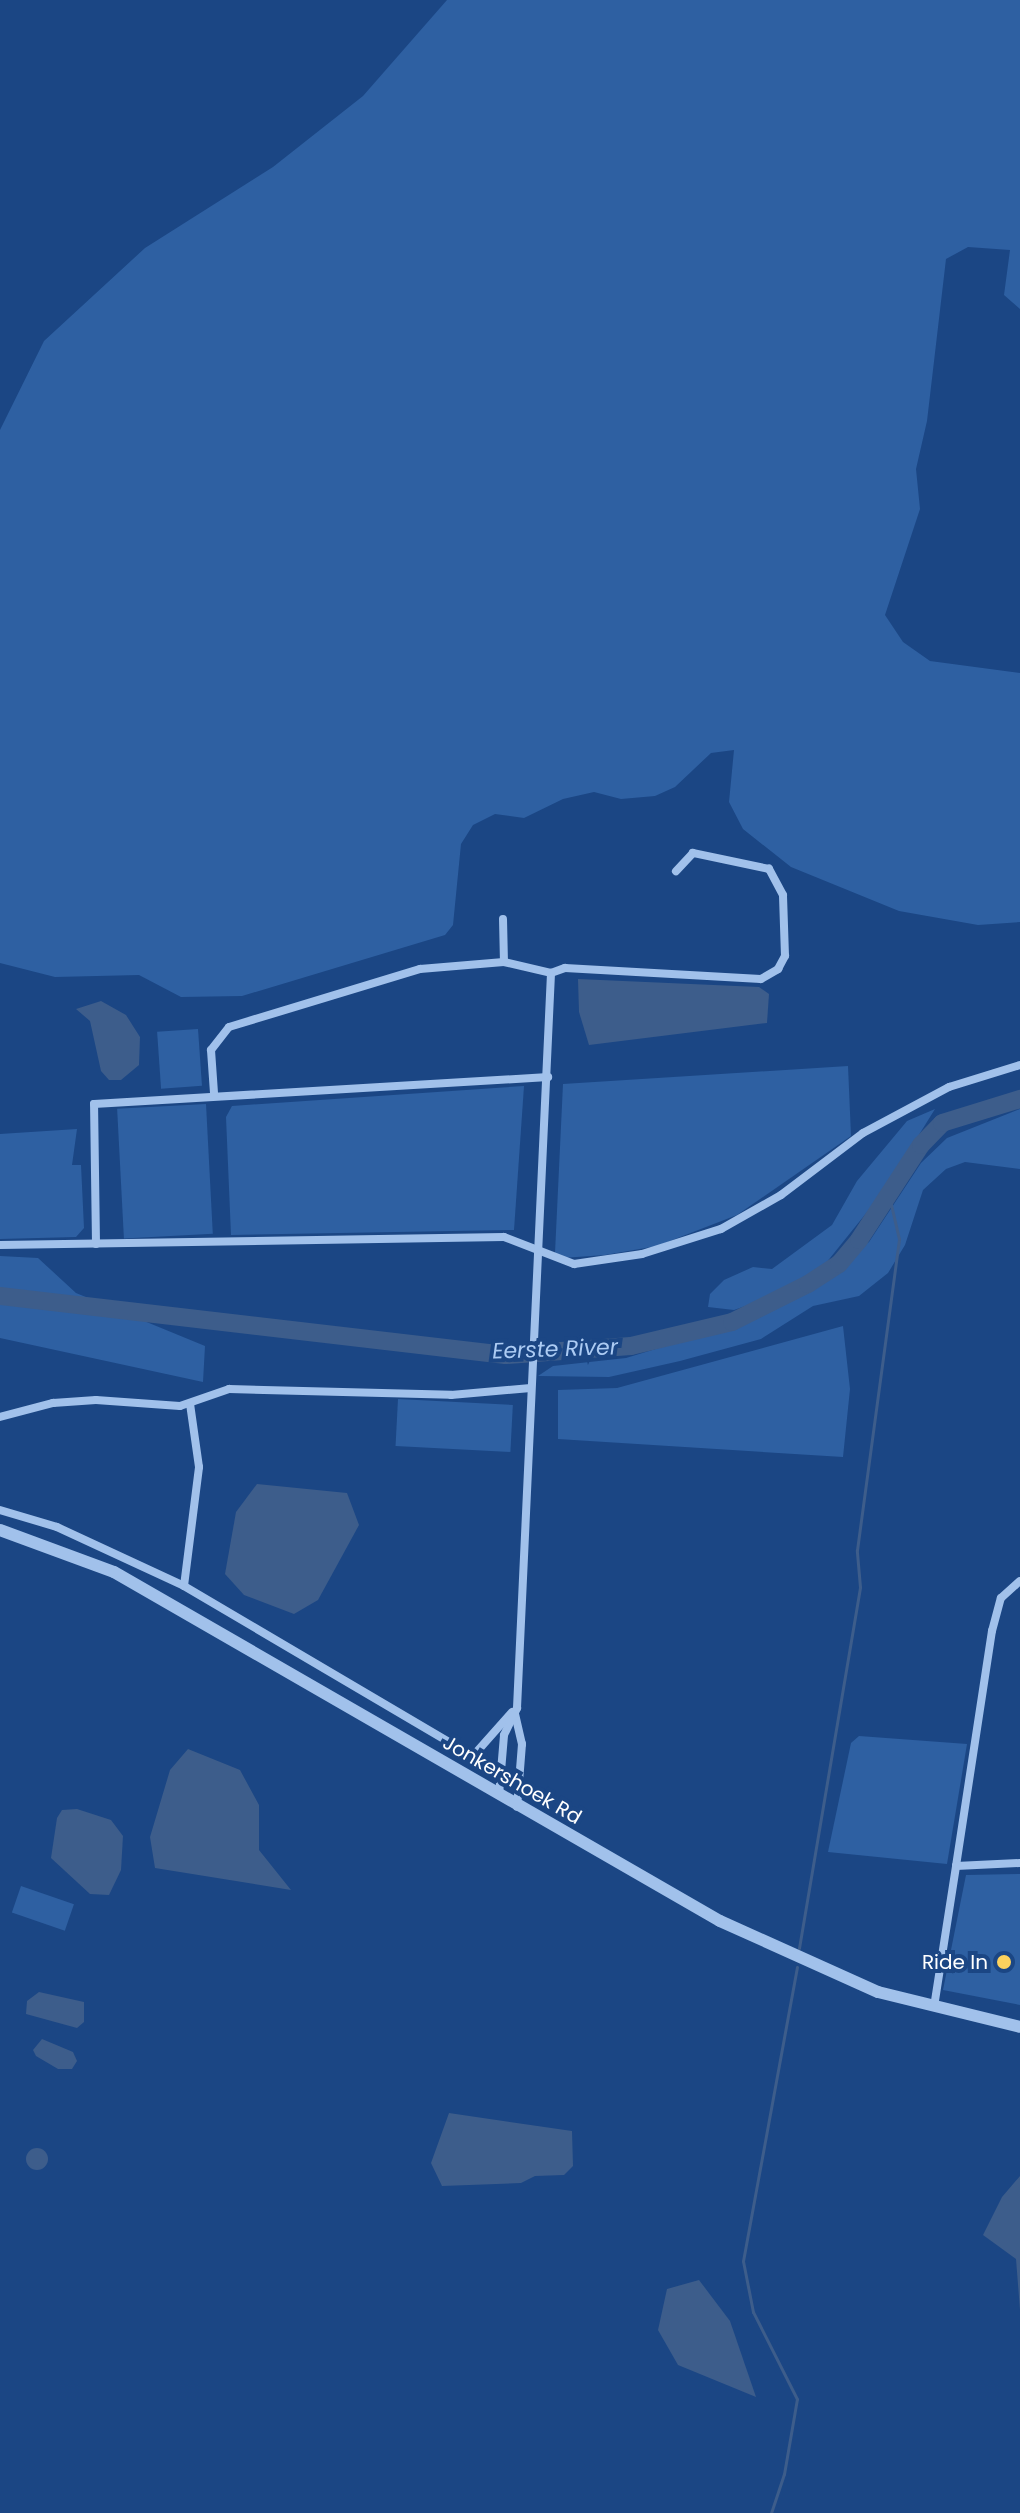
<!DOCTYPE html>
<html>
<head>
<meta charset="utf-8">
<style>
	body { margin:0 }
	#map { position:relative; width:1020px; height:2513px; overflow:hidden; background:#1b4684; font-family:Poppins,sans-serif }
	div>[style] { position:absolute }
	.green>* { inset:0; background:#2e60a2; transform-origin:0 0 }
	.water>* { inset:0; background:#3d5d8b }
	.round { border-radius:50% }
	.stream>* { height:3px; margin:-1.5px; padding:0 1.5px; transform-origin:1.5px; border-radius:1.5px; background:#3d5d8b }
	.river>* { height:18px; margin:-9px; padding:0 9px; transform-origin:9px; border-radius:9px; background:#3d5d8b }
	.minor>* { height:8px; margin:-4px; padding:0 4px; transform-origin:4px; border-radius:4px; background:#a1c1eb }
	.tertiary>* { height:12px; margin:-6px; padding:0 6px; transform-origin:6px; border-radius:6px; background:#a1c1eb }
	.dots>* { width:22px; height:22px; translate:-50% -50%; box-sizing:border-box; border:4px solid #1b4684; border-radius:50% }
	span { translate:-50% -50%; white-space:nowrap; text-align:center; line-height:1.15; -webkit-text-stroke:8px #1b4684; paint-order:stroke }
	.street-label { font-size:20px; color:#fff }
	.poi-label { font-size:20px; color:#fff }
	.right { translate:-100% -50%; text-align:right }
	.water-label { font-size:22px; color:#accbf3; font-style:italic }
</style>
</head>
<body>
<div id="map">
	<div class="green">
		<i style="clip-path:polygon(447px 0,1020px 0,1020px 309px,1004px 295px,1010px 250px,968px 247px,946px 259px,927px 421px,916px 469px,920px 509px,885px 615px,903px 642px,930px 661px,1020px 673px,1020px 922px,978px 925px,899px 911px,791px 867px,743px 829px,729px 802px,734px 750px,711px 753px,675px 787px,655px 796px,621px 799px,594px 792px,563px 799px,524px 818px,495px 814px,473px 825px,461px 844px,453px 925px,445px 935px,242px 996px,181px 997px,139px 975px,55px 977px,0 963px,0 430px,44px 341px,145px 248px,273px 167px,363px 96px)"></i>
		<i style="left:198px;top:1029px;width:57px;height:41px;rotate:86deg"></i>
		<i style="clip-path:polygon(848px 1066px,851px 1136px,737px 1215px,657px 1246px,605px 1255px,562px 1258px,555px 1253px,563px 1084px)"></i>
		<i style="clip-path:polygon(524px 1086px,514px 1230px,231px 1235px,226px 1117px,232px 1106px)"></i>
		<i style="left:206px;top:1104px;width:130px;height:89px;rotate:87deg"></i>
		<i style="clip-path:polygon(935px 1109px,884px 1191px,826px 1263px,774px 1296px,734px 1310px,708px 1307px,710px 1294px,724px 1280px,753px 1267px,772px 1269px,832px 1225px,857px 1181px,907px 1121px)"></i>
		<i style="clip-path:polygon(1020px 1109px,1020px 1169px,965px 1162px,946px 1169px,923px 1190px,905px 1245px,888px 1273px,859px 1296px,813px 1306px,761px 1339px,680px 1361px,609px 1377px,538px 1376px,553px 1366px,626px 1358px,761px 1317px,869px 1242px,921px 1163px,947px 1138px)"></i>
		<i style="clip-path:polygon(77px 1129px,72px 1165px,81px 1165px,84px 1228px,76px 1237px,0 1239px,0 1134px)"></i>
		<i style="clip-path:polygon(0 1256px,38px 1258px,76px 1293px,205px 1346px,203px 1382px,0 1338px)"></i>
		<i style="clip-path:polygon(843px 1326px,850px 1389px,843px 1457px,558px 1439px,558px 1390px,617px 1388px)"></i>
		<i style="left:398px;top:1399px;width:115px;height:47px;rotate:3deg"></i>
		<i style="clip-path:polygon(859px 1736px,967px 1744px,947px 1864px,828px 1852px,851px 1743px)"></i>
		<i style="clip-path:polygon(1020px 1874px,1020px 2005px,943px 1990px,966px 1875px)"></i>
		<i style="left:21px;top:1886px;width:56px;height:28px;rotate:19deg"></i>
	</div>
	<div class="water">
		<i style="clip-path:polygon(578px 979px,759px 987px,769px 994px,767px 1023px,589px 1045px,579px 1012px)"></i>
		<i style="clip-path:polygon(101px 1001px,126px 1015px,140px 1037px,139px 1065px,121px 1080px,109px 1080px,101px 1071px,90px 1021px,76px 1009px)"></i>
		<i style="clip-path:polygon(257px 1484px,347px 1493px,359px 1525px,318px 1600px,294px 1614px,244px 1595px,225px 1574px,236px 1512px)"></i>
		<i style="clip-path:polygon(188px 1749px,240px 1770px,259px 1805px,259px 1850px,291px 1890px,155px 1868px,150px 1837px,170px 1770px)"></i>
		<i style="clip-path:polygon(77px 1809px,111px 1820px,123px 1836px,121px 1870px,109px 1895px,90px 1894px,51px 1858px,57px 1818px,62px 1810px)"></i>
		<i style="clip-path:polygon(39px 1992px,84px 2002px,84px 2022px,77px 2028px,26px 2014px,27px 2001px)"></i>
		<i style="clip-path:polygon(42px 2039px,73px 2052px,77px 2061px,72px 2069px,58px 2069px,36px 2056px,33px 2050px)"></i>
		<i style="clip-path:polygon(449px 2113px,572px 2131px,573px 2166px,564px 2175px,535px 2176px,521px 2183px,442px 2186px,431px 2163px)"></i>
		<i class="round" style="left:26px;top:2148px;width:22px;height:22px"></i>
		<i style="clip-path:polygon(1020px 2176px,1020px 2310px,1016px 2259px,983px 2235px,1002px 2197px)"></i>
		<i style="clip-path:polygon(699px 2280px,730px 2321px,756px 2397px,678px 2365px,658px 2330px,667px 2289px)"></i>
	</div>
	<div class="stream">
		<i style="left:799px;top:1948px;width:366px;rotate:-80.4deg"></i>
		<i style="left:860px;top:1587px;width:37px;rotate:-95deg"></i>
		<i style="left:857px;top:1550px;width:314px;rotate:-82.3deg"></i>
		<i style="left:899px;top:1239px;width:44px;rotate:-103.1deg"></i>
		<i style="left:771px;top:2513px;width:41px;rotate:-71.6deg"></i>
		<i style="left:784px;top:2474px;width:76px;rotate:-80.2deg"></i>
		<i style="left:797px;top:2399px;width:97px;rotate:-116.8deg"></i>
		<i style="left:753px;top:2312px;width:52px;rotate:-101.1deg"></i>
		<i style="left:743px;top:2261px;width:299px;rotate:-79.6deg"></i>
	</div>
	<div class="river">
		<i style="left:0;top:1296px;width:509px;rotate:6.65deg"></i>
		<i style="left:506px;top:1355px;width:125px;rotate:-4.1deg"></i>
		<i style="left:631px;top:1346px;width:104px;rotate:-13.4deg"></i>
		<i style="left:732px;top:1322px;width:85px;rotate:-26.6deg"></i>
		<i style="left:808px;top:1284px;width:37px;rotate:-33deg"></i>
		<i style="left:839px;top:1264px;width:31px;rotate:-50deg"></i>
		<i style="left:859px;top:1240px;width:113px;rotate:-56.9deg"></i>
		<i style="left:921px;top:1145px;width:30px;rotate:-46deg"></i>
		<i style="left:942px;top:1123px;width:82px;rotate:-17.1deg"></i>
	</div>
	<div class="minor">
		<i style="left:503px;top:919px;width:43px;rotate:88.7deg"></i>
		<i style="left:504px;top:962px;width:48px;rotate:13.2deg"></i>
		<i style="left:214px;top:1093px;width:43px;rotate:-94deg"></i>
		<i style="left:211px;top:1050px;width:29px;rotate:-52deg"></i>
		<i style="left:229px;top:1027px;width:200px;rotate:-16.9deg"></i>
		<i style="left:420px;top:969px;width:84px;rotate:-4.8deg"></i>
		<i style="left:96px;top:1244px;width:140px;rotate:-90.8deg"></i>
		<i style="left:94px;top:1104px;width:455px;rotate:-3.4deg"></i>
		<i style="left:0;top:1245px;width:504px;rotate:-0.91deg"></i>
		<i style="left:504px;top:1237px;width:75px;rotate:21.1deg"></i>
		<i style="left:574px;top:1264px;width:69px;rotate:-8.4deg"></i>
		<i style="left:642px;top:1254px;width:83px;rotate:-17.6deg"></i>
		<i style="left:721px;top:1229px;width:69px;rotate:-29.5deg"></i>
		<i style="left:781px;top:1195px;width:103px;rotate:-37.1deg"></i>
		<i style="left:863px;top:1133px;width:98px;rotate:-28.1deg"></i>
		<i style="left:949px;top:1087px;width:74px;rotate:-17.2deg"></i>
		<i style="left:0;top:1417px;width:55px;rotate:-14.8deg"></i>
		<i style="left:53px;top:1403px;width:43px;rotate:-4deg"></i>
		<i style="left:96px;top:1400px;width:84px;rotate:4.1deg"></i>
		<i style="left:180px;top:1406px;width:52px;rotate:-19.1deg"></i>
		<i style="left:229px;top:1389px;width:222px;rotate:1.5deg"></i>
		<i style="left:451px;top:1395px;width:80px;rotate:-5deg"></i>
		<i style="left:0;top:1510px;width:59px;rotate:16.6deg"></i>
		<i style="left:57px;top:1527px;width:140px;rotate:24.9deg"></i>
		<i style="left:184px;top:1586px;width:335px;rotate:30.5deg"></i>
		<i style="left:473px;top:1756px;width:59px;rotate:-48.4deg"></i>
		<i style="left:184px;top:1586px;width:120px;rotate:-82.8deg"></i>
		<i style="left:199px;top:1467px;width:64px;rotate:-98.1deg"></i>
		<i style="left:515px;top:1714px;width:31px;rotate:77deg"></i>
		<i style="left:522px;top:1744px;width:63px;rotate:94.5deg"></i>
		<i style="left:499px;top:1795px;width:60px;rotate:-85.2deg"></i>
		<i style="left:504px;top:1735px;width:30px;rotate:-64deg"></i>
		<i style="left:517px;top:1708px;width:736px;rotate:-87.35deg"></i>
		<i style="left:551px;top:973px;width:15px;rotate:-20deg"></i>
		<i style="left:565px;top:968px;width:196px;rotate:3.2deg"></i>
		<i style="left:761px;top:979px;width:20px;rotate:-30deg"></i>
		<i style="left:778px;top:969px;width:15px;rotate:-62deg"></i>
		<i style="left:785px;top:956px;width:61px;rotate:-91.9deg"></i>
		<i style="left:783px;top:895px;width:30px;rotate:-118deg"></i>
		<i style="left:769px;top:869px;width:78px;rotate:-168.1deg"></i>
		<i style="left:693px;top:853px;width:25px;rotate:133deg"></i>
		<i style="left:956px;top:1866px;width:238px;rotate:-81.3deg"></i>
		<i style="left:992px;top:1631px;width:34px;rotate:-75deg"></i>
		<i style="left:1001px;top:1598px;width:25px;rotate:-42deg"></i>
		<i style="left:934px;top:2007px;width:143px;rotate:-81.1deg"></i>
		<i style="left:956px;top:1866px;width:64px;rotate:-2.7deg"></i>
	</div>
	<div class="tertiary">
		<i style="left:0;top:1530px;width:121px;rotate:20.2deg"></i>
		<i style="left:114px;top:1572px;width:699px;rotate:29.94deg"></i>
		<i style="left:720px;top:1921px;width:173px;rotate:24.2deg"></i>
		<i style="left:878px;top:1992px;width:146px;rotate:13.8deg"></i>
	</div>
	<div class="dots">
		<i style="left:1004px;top:1962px;background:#fcd25d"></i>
	</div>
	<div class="street-label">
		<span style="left:512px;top:1780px;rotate:30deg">Jonkershoek Rd</span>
	</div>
	<div class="poi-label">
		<span class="right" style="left:988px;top:1962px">Ride In</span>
	</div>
	<div class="water-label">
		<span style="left:555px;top:1349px;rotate:-2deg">Eerste River</span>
	</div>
</div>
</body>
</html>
